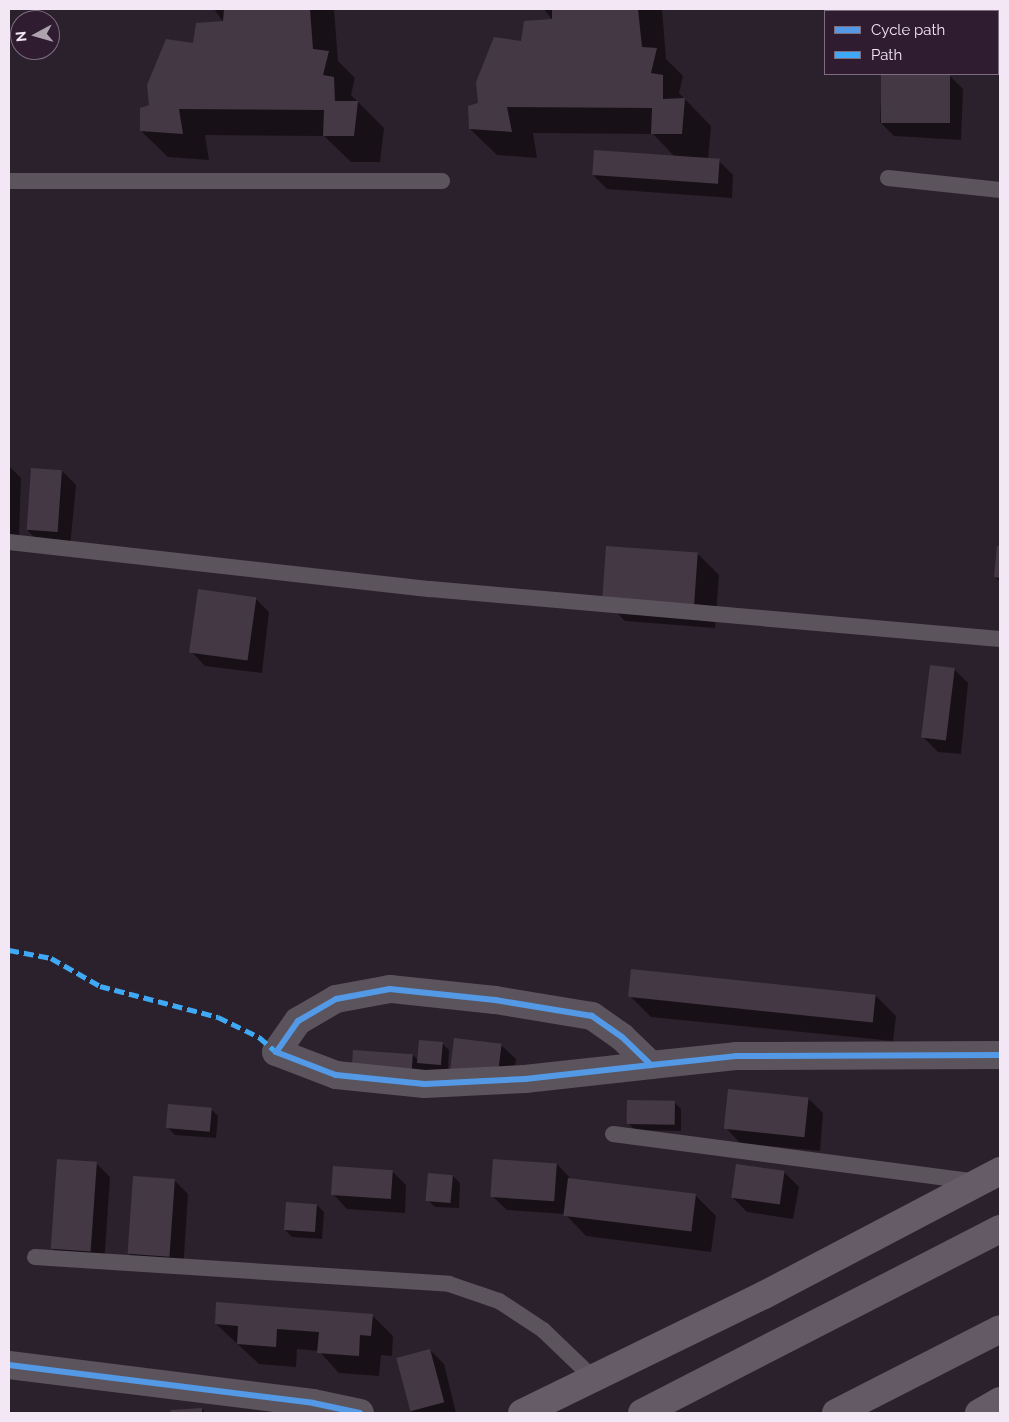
<!DOCTYPE html>
<html>
<head>
<meta charset="utf-8">
<style>
	body { margin:0 }
	#map { position:relative; width:1009px; height:1422px; overflow:hidden; background:#2b212c; font-family:Raleway,sans-serif }
	div>[style] { position:absolute }
	.shadow>* { inset:0; background:#0007 }
	.building>* { inset:0; background:#443845; transform-origin:0 0 }
	.service>* { height:16px; margin:-8px; padding:0 8px; transform-origin:8px; border-radius:8px; background:#5b545c }
	.minor>* { height:28px; margin:-14px; padding:0 14px; transform-origin:14px; border-radius:14px; background:#5b545c }
	.primary>* { height:28px; margin:-14px; padding:0 14px; transform-origin:14px; border-radius:14px; background:#665c67 }
	.trunk>* { height:28px; margin:-14px; padding:0 14px; transform-origin:14px; border-radius:14px; background:#645a65 }
	.quiet>* { height:5px; margin-top:-2.5px; transform-origin:0; background:repeating-linear-gradient(90deg,#3fa9f5 0 10px,transparent 0 15px) }
	.cycleway>* { height:6px; margin:-3px; padding:0 3px; transform-origin:3px; border-radius:3px; background:#5399e6 }
	span { translate:-50% -50%; white-space:nowrap; text-align:center; line-height:1.15; -webkit-text-stroke:4px #2f1c31; paint-order:stroke }
	.frame { position:absolute; inset:0; border:10px solid #f4e7f5; pointer-events:none }
	.legend { position:absolute; left:824px; top:10px; width:175px; height:65px; box-sizing:border-box; background:#2f1c31; border:1px solid #7e6d7f; margin:0; padding:6px 9px; list-style:none; font-size:15px; color:#f4e7f5 }
	.legend li { display:flex; align-items:center; gap:10px; height:25px }
	.legend b { width:25px; border:1px solid #7e6d7f }
	.north { position:absolute; left:10px; top:10px; width:50px; height:50px; box-sizing:border-box; background:#2f1c31; border:1px solid #7e6d7f; border-radius:50%; rotate:264deg; font-size:14px; font-weight:700; line-height:20px; text-align:center; color:#f4e7f5 }
	.north::after { content:''; display:block; margin:auto; width:18px; height:22px; background:#aea2af; clip-path:polygon(50% 0,100% 100%,50% 72%,0 100%) }
</style>
</head>
<body>
<div id="map">
	<div class="shadow">
		<i style="clip-path:polygon(214px 9px,334px 9px,338px 61px,355px 78px,351px 95px,384px 128px,380px 162px,351px 162px,324px 136px,205px 135px,209px 160px,168px 157px,141px 131px,151px 106px,194px 45px,224px 23px)"></i>
		<i style="clip-path:polygon(544px 9px,662px 9px,666px 59px,683px 76px,679px 93px,711px 126px,708px 160px,719px 161px,733px 175px,732px 198px,607px 189px,593px 175px,676px 158px,653px 134px,533px 133px,537px 158px,497px 155px,470px 129px,479px 104px,523px 43px,553px 21px)"></i>
		<i style="clip-path:polygon(882px 74px,949px 75px,963px 89px,961px 140px,894px 136px,880px 122px)"></i>
		<i style="clip-path:polygon(9px 466px,21px 478px,19px 536px,9px 536px)"></i>
		<i style="clip-path:polygon(62px 471px,76px 485px,70px 547px,41px 544px,27px 530px)"></i>
		<i style="clip-path:polygon(998px 547px,1000px 547px,1000px 582px,995px 577px)"></i>
		<i style="clip-path:polygon(698px 554px,719px 575px,715px 628px,625px 621px,604px 600px)"></i>
		<i style="clip-path:polygon(255px 598px,269px 612px,262px 673px,205px 666px,191px 651px)"></i>
		<i style="clip-path:polygon(954px 669px,968px 683px,961px 754px,938px 752px,924px 738px)"></i>
		<i style="clip-path:polygon(875px 995px,896px 1016px,893px 1041px,651px 1017px,630px 996px)"></i>
		<i style="clip-path:polygon(442px 1043px,449px 1050px,448px 1071px,427px 1070px,426px 1087px,367px 1083px,413px 1055px,419px 1061px)"></i>
		<i style="clip-path:polygon(501px 1045px,516px 1059px,512px 1089px,466px 1084px)"></i>
		<i style="clip-path:polygon(809px 1099px,823px 1113px,820px 1151px,740px 1143px,726px 1128px)"></i>
		<i style="clip-path:polygon(674px 1102px,681px 1109px,681px 1131px,635px 1130px,628px 1123px)"></i>
		<i style="clip-path:polygon(211px 1109px,218px 1116px,216px 1138px,175px 1135px,168px 1128px)"></i>
		<i style="clip-path:polygon(96px 1163px,110px 1177px,104px 1265px,66px 1262px,52px 1248px)"></i>
		<i style="clip-path:polygon(557px 1164px,571px 1179px,695px 1195px,716px 1216px,711px 1252px,586px 1236px,565px 1214px,507px 1210px,492px 1196px)"></i>
		<i style="clip-path:polygon(392px 1171px,406px 1185px,405px 1213px,347px 1209px,333px 1194px)"></i>
		<i style="clip-path:polygon(785px 1173px,799px 1187px,793px 1219px,747px 1212px,733px 1198px)"></i>
		<i style="clip-path:polygon(453px 1176px,460px 1183px,459px 1208px,435px 1207px,428px 1200px)"></i>
		<i style="clip-path:polygon(174px 1180px,188px 1194px,183px 1271px,144px 1268px,129px 1254px)"></i>
		<i style="clip-path:polygon(317px 1205px,324px 1212px,322px 1239px,292px 1237px,285px 1230px)"></i>
		<i style="clip-path:polygon(372px 1315px,393px 1336px,392px 1356px,381px 1355px,379px 1376px,339px 1373px,319px 1351px,297px 1349px,296px 1367px,259px 1364px,216px 1324px)"></i>
		<i style="clip-path:polygon(430px 1350px,444px 1364px,456px 1413px,413px 1413px,410px 1410px)"></i>
		<i style="clip-path:polygon(202px 1409px,206px 1413px,172px 1413px,172px 1411px)"></i>
	</div>
	<div class="building">
		<i style="clip-path:polygon(224px 9px,310px 9px,313px 49px,329px 51px,323px 75px,334px 77px,335px 101px,358px 101px,354px 136px,323px 136px,324px 110px,179px 109px,183px 134px,140px 131px,140px 108px,149px 105px,147px 85px,166px 39px,193px 43px,196px 23px,223px 21px)"></i>
		<i style="clip-path:polygon(552px 9px,638px 9px,642px 47px,657px 48px,651px 73px,663px 75px,663px 99px,685px 98px,682px 134px,651px 134px,652px 108px,507px 107px,512px 132px,469px 129px,468px 106px,478px 103px,476px 82px,494px 37px,521px 41px,524px 21px,552px 19px)"></i>
		<i style="left:881px;top:74px;width:69px;height:49px"></i>
		<i style="left:594px;top:150px;width:126px;height:25px;rotate:4deg"></i>
		<i style="left:31px;top:468px;width:31px;height:62px;rotate:4deg"></i>
		<i style="left:606px;top:546px;width:92px;height:55px;rotate:4deg"></i>
		<i style="clip-path:polygon(997px 546px,1000px 546px,1000px 578px,994px 577px)"></i>
		<i style="left:198px;top:589px;width:59px;height:64px;rotate:8deg"></i>
		<i style="left:930px;top:665px;width:25px;height:73px;rotate:7deg"></i>
		<i style="left:631px;top:969px;width:246px;height:28px;rotate:6deg"></i>
		<i style="left:454px;top:1038px;width:48px;height:32px;rotate:7deg"></i>
		<i style="left:419px;top:1040px;width:24px;height:23px;rotate:5deg"></i>
		<i style="left:353px;top:1050px;width:60px;height:20px;rotate:4deg"></i>
		<i style="left:728px;top:1089px;width:81px;height:40px;rotate:6deg"></i>
		<i style="left:627px;top:1100px;width:48px;height:24px;rotate:1deg"></i>
		<i style="left:168px;top:1104px;width:44px;height:24px;rotate:5deg"></i>
		<i style="left:57px;top:1159px;width:40px;height:90px;rotate:4deg"></i>
		<i style="left:493px;top:1159px;width:64px;height:38px;rotate:4deg"></i>
		<i style="left:736px;top:1164px;width:49px;height:34px;rotate:8deg"></i>
		<i style="left:333px;top:1166px;width:60px;height:29px;rotate:4deg"></i>
		<i style="left:428px;top:1173px;width:25px;height:28px;rotate:5deg"></i>
		<i style="left:133px;top:1176px;width:42px;height:78px;rotate:4deg"></i>
		<i style="left:568px;top:1178px;width:129px;height:38px;rotate:7deg"></i>
		<i style="left:286px;top:1202px;width:31px;height:28px;rotate:4deg"></i>
		<i style="clip-path:polygon(216px 1302px,373px 1314px,371px 1336px,360px 1335px,359px 1356px,317px 1353px,319px 1332px,277px 1329px,276px 1347px,237px 1344px,238px 1326px,215px 1324px)"></i>
		<i style="left:430px;top:1349px;width:55px;height:35px;rotate:75deg"></i>
		<i style="clip-path:polygon(202px 1408px,202px 1413px,171px 1413px,170px 1410px)"></i>
	</div>
	<div class="service">
		<i style="left:888px;top:178px;width:113px;rotate:6.1deg"></i>
		<i style="left:9px;top:181px;width:433px"></i>
		<i style="left:9px;top:542px;width:424px;rotate:6.4deg"></i>
		<i style="left:430px;top:589px;width:572px;rotate:5.01deg"></i>
		<i style="left:613px;top:1134px;width:366px;rotate:7.5deg"></i>
		<i style="left:35px;top:1257px;width:415px;rotate:3.7deg"></i>
		<i style="left:449px;top:1284px;width:53px;rotate:18.8deg"></i>
		<i style="left:499px;top:1301px;width:53px;rotate:33.4deg"></i>
		<i style="left:543px;top:1330px;width:69px;rotate:43.8deg"></i>
	</div>
	<div class="minor">
		<i style="left:651px;top:1065px;width:40px;rotate:-136deg"></i>
		<i style="left:622px;top:1037px;width:37px;rotate:-145deg"></i>
		<i style="left:592px;top:1016px;width:98px;rotate:-170.6deg"></i>
		<i style="left:495px;top:1000px;width:106px;rotate:-174deg"></i>
		<i style="left:390px;top:989px;width:55px;rotate:169.5deg"></i>
		<i style="left:336px;top:999px;width:44px;rotate:149.9deg"></i>
		<i style="left:298px;top:1021px;width:38px;rotate:125deg"></i>
		<i style="left:276px;top:1052px;width:64px;rotate:21deg"></i>
		<i style="left:336px;top:1075px;width:89px;rotate:5.8deg"></i>
		<i style="left:425px;top:1084px;width:100px;rotate:-2.9deg"></i>
		<i style="left:525px;top:1079px;width:127px;rotate:-6.3deg"></i>
		<i style="left:651px;top:1065px;width:85px;rotate:-6deg"></i>
		<i style="left:736px;top:1056px;width:264px;rotate:-0.2deg"></i>
		<i style="left:9px;top:1365px;width:306px;rotate:7.1deg"></i>
		<i style="left:313px;top:1403px;width:48px;rotate:12deg"></i>
	</div>
	<div class="primary">
		<i style="left:522px;top:1413px;width:269px;rotate:-26deg"></i>
		<i style="left:764px;top:1295px;width:267px;rotate:-27.7deg"></i>
		<i style="left:979px;top:1413px;width:24px;rotate:-30deg"></i>
	</div>
	<div class="trunk">
		<i style="left:642px;top:1413px;width:403px;rotate:-27.2deg"></i>
		<i style="left:836px;top:1413px;width:184px;rotate:-27.1deg"></i>
	</div>
	<div class="quiet">
		<i style="left:9px;top:950px;width:43px;rotate:10.8deg"></i>
		<i style="left:51px;top:958px;width:56px;rotate:29.7deg"></i>
		<i style="left:100px;top:986px;width:122px;rotate:14.7deg"></i>
		<i style="left:218px;top:1017px;width:46px;rotate:26deg"></i>
		<i style="left:259px;top:1037px;width:23px;rotate:41deg"></i>
	</div>
	<div class="cycleway">
		<i style="left:651px;top:1065px;width:40px;rotate:-136deg"></i>
		<i style="left:622px;top:1037px;width:37px;rotate:-145deg"></i>
		<i style="left:592px;top:1016px;width:98px;rotate:-170.6deg"></i>
		<i style="left:495px;top:1000px;width:106px;rotate:-174deg"></i>
		<i style="left:390px;top:989px;width:55px;rotate:169.5deg"></i>
		<i style="left:336px;top:999px;width:44px;rotate:149.9deg"></i>
		<i style="left:298px;top:1021px;width:38px;rotate:125deg"></i>
		<i style="left:276px;top:1052px;width:64px;rotate:21deg"></i>
		<i style="left:336px;top:1075px;width:89px;rotate:5.8deg"></i>
		<i style="left:425px;top:1084px;width:100px;rotate:-2.9deg"></i>
		<i style="left:525px;top:1079px;width:127px;rotate:-6.3deg"></i>
		<i style="left:651px;top:1065px;width:85px;rotate:-6deg"></i>
		<i style="left:736px;top:1056px;width:264px;rotate:-0.2deg"></i>
		<i style="left:9px;top:1365px;width:306px;rotate:7.1deg"></i>
		<i style="left:313px;top:1403px;width:48px;rotate:12deg"></i>
	</div>
	<div class="frame"></div>
	<ul class="legend">
	<li><b style="height:6px;background:#5399e6"></b>Cycle path</li>
	<li><b style="height:6px;background:#3fa9f5"></b>Path</li>
	</ul>
	<div class="north">N</div>
</div>
</body>
</html>
